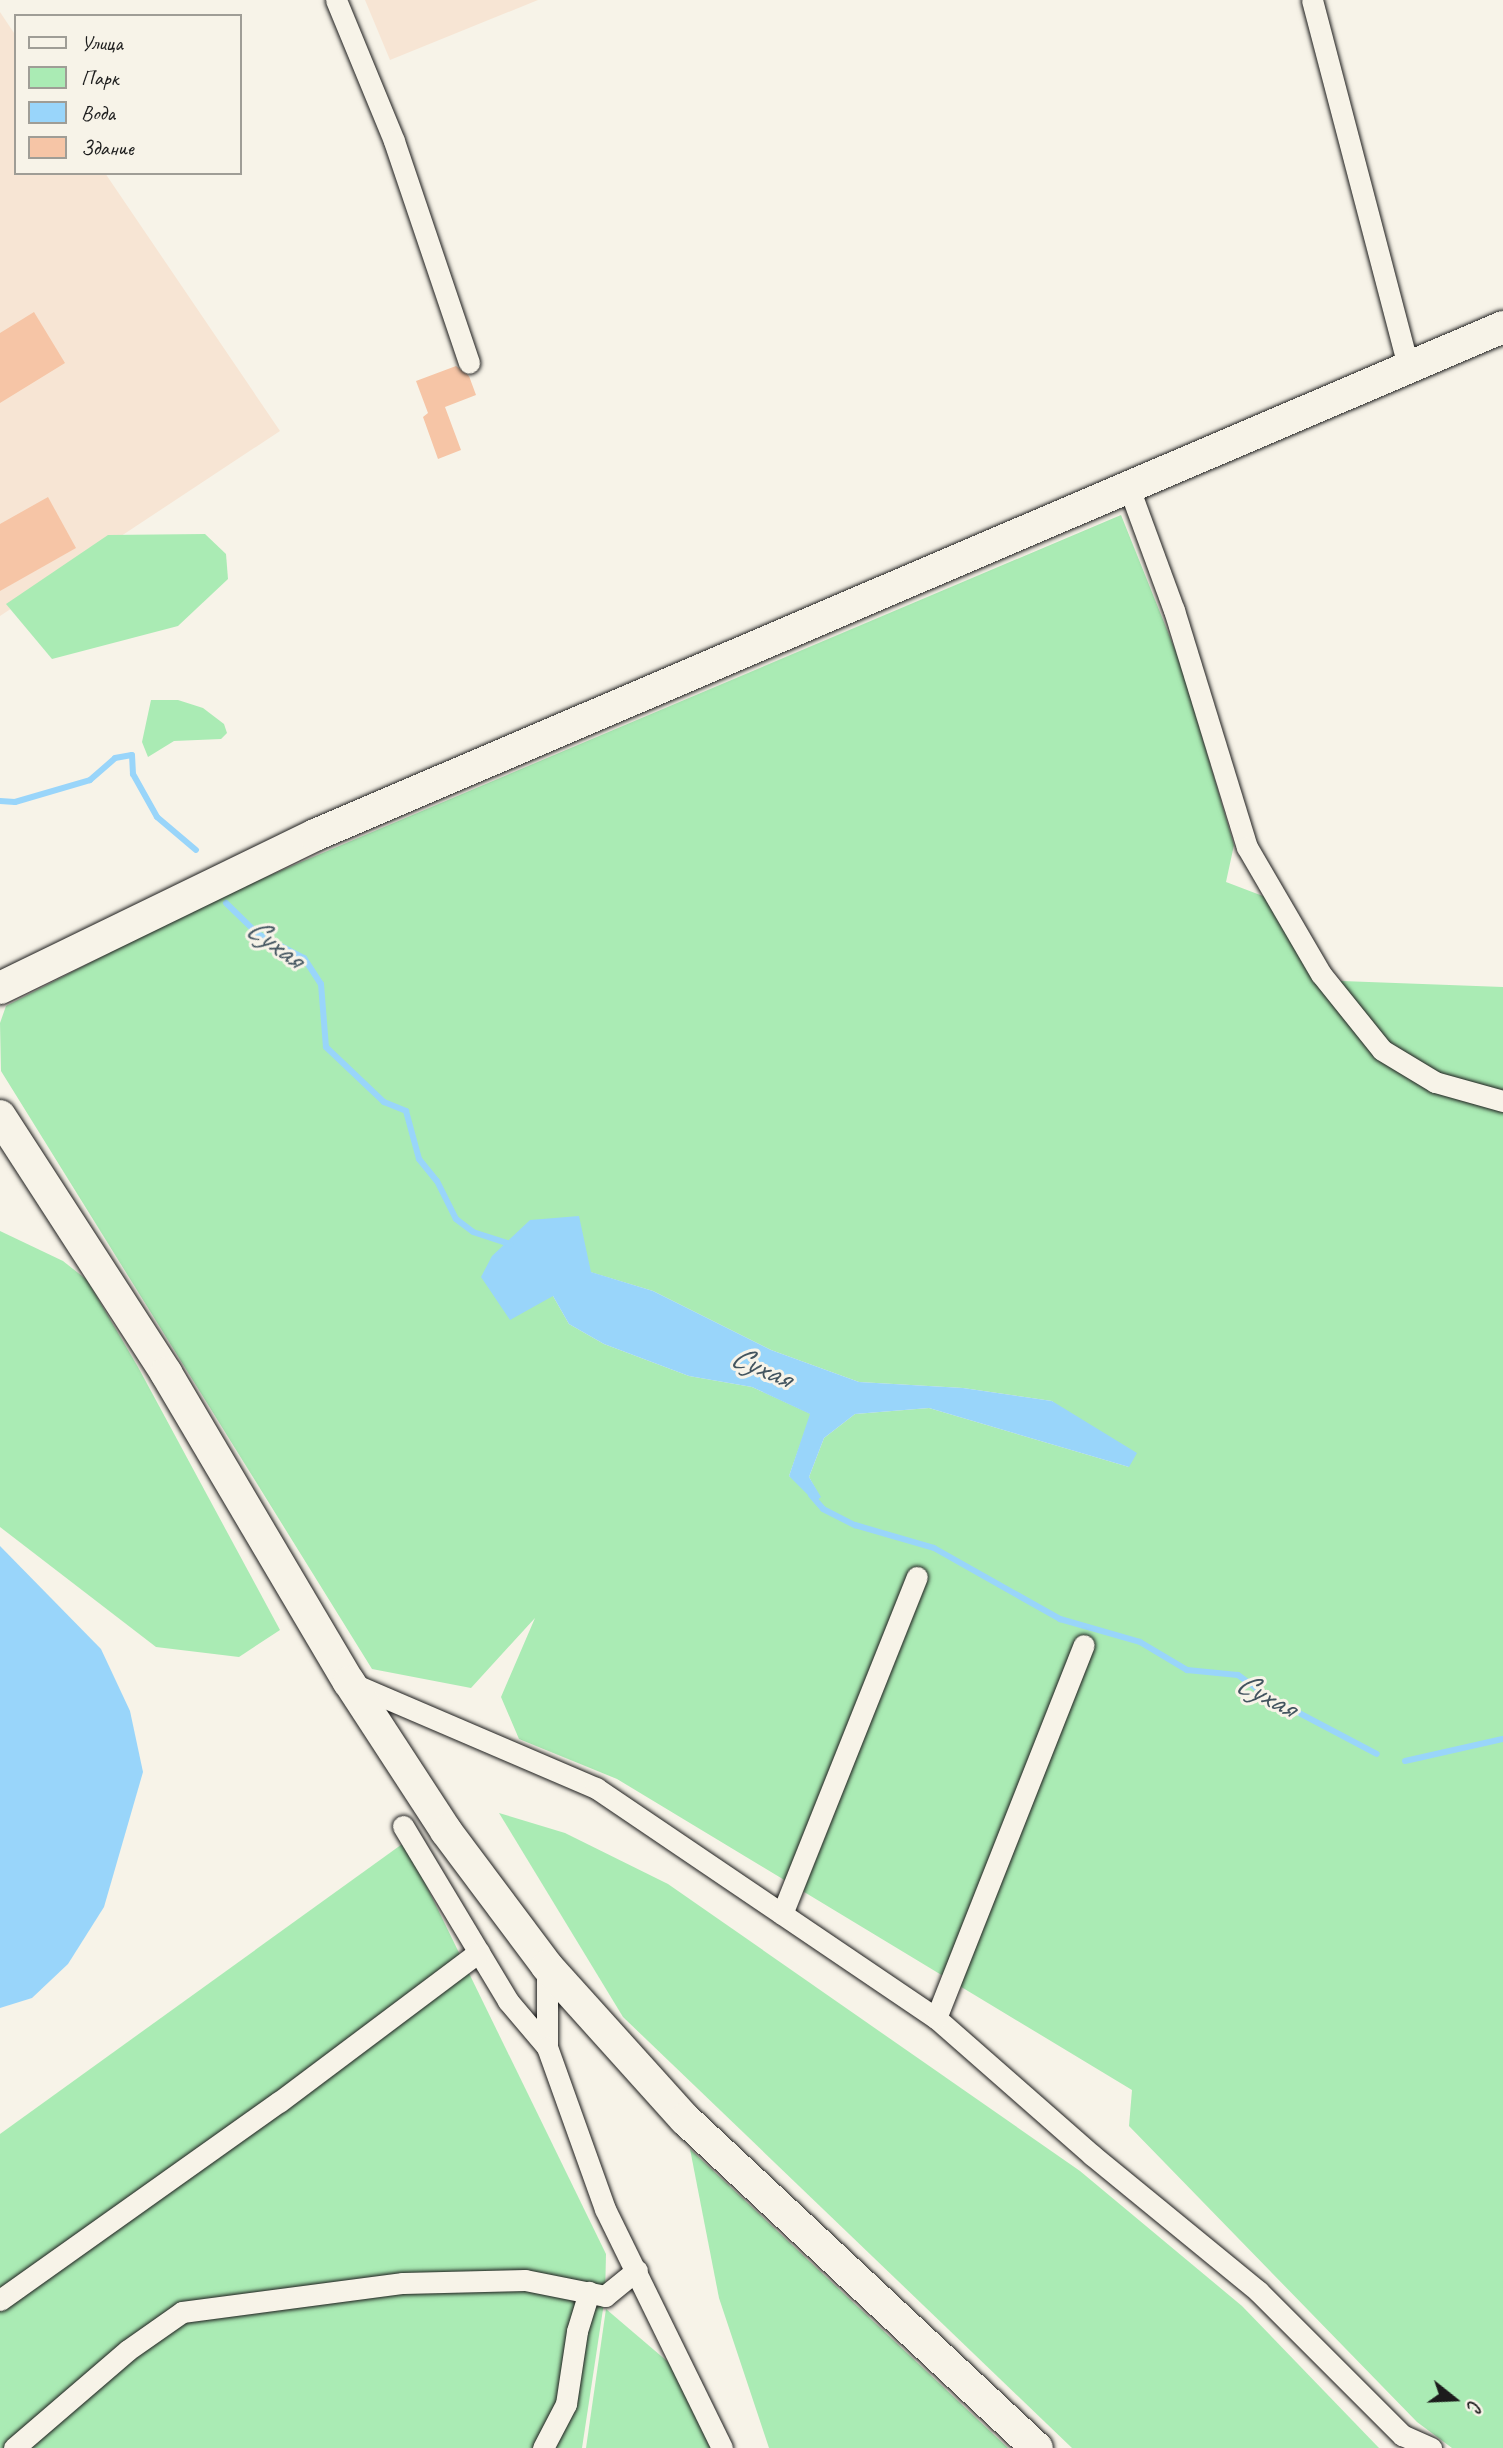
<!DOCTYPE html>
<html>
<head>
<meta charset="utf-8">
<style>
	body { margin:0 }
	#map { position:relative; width:1503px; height:2448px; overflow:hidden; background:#f7f3e8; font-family:Caveat,sans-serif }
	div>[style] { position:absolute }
	.built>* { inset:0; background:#f7e5d4 }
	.green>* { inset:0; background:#aaebb4 }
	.water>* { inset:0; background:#99d5fa }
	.stream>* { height:6px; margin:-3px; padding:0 3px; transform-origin:3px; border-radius:3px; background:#99d5fa }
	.building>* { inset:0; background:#f6c5a6 }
	.roads { filter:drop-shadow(0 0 2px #1c1c1c) drop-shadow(0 0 2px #1c1c1c) }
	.street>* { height:21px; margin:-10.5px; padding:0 10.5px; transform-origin:10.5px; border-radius:10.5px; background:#f7f3e8 }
	.secondary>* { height:32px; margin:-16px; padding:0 16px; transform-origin:16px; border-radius:16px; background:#f7f3e8 }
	span { translate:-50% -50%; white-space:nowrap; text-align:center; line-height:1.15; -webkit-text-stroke:6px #f7f3e8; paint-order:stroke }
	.water-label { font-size:32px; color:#42545f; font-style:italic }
	.legend { position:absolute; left:14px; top:14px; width:228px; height:161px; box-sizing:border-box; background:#f7f3e8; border:2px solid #9f9d96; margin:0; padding:9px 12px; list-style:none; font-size:21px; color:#1c1c1c }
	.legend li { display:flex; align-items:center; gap:14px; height:35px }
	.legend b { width:35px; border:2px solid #9f9d96 }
	.north { position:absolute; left:1419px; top:2364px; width:70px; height:70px; -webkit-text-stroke:5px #f7f3e8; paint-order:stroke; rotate:108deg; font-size:19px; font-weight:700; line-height:28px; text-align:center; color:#1c1c1c }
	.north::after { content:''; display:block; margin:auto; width:24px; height:32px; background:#1c1c1c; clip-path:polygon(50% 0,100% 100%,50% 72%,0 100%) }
</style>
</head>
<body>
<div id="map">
	<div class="built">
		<i style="clip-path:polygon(365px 0,538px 0,390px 60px)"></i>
		<i style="clip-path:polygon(0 12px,16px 36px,16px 173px,105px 173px,280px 431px,0 616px)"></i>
	</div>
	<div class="green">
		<i style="clip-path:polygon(evenodd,1121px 515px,1180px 662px,1234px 845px,1226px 882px,1273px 900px,1315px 980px,1503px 987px,1503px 2448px,1452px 2448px,1417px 2422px,1129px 2126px,1132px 2090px,617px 1779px,519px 1739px,501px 1697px,535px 1618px,471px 1688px,372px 1669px,1px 1071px,0 1023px,6px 1006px,214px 899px,1121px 515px,578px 1216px,590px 1272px,653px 1291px,771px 1350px,859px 1382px,963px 1388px,1052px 1401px,1129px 1467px,929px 1408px,855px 1414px,824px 1438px,809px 1477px,820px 1497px,789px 1476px,811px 1414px,752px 1387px,689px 1376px,604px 1344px,569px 1324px,553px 1296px,578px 1216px)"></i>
		<i style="clip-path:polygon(205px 534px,226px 554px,228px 579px,178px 626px,52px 659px,6px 604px,108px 535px)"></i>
		<i style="clip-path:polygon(151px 700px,178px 700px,203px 708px,224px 724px,227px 733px,221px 739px,174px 741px,148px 757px,142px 742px)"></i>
		<i style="clip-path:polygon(0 1231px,63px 1261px,87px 1280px,138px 1367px,280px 1630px,239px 1657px,156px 1647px,0 1527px)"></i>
		<i style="clip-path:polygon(499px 1813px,565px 1833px,668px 1884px,1080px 2171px,1242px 2306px,1379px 2448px,1072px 2448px,623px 2017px)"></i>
		<i style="clip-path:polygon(405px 1842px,606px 2254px,605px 2296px,582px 2448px,0 2448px,0 2134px)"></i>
		<i style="clip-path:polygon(690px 2149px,1008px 2448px,769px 2448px,719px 2298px)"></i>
		<i style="clip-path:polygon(606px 2309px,674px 2367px,711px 2448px,586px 2448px)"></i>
	</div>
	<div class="water">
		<i style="clip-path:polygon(579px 1216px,591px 1272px,653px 1291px,771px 1350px,859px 1382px,963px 1388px,1052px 1401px,1137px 1453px,1129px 1467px,929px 1408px,855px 1414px,824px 1438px,809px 1477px,821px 1497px,815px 1502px,789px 1476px,810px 1414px,752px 1387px,689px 1376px,604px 1344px,569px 1324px,553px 1296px,510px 1320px,481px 1277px,492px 1256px,530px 1220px)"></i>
		<i style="clip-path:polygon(0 1546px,101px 1649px,130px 1711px,143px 1772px,104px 1907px,68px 1964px,32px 1998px,0 2008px)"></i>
	</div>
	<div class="stream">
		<i style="left:0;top:801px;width:15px;rotate:4deg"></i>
		<i style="left:15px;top:802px;width:78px;rotate:-16.3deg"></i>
		<i style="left:90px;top:780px;width:33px;rotate:-41deg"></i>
		<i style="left:115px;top:758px;width:17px;rotate:-10deg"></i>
		<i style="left:132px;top:755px;width:19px;rotate:87deg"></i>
		<i style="left:133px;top:774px;width:49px;rotate:60.8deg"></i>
		<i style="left:157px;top:817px;width:51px;rotate:40.2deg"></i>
		<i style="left:226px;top:903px;width:45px;rotate:44.1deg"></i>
		<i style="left:258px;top:934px;width:52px;rotate:27.6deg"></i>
		<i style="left:304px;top:958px;width:31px;rotate:57deg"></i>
		<i style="left:321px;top:984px;width:63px;rotate:85.5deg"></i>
		<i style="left:326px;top:1047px;width:80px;rotate:43.5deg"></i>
		<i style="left:384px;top:1102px;width:24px;rotate:22deg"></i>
		<i style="left:406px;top:1111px;width:50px;rotate:74.8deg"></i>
		<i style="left:419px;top:1159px;width:28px;rotate:51deg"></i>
		<i style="left:437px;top:1181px;width:42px;rotate:63.4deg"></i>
		<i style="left:456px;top:1219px;width:21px;rotate:37deg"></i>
		<i style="left:473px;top:1232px;width:39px;rotate:18deg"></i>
		<i style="left:811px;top:1495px;width:18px;rotate:49deg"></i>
		<i style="left:823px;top:1509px;width:36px;rotate:27deg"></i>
		<i style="left:855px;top:1525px;width:82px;rotate:16.2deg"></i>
		<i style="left:934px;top:1548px;width:145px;rotate:29.4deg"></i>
		<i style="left:1060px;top:1619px;width:83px;rotate:16deg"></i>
		<i style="left:1140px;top:1642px;width:55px;rotate:30.8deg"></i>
		<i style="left:1187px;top:1670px;width:51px;rotate:5.6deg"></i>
		<i style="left:1238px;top:1675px;width:36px;rotate:36deg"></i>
		<i style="left:1267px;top:1696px;width:124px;rotate:27.8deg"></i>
		<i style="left:1405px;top:1761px;width:100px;rotate:-12.7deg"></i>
	</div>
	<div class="building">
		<i style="clip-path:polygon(34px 312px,65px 363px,0 403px,0 333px)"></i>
		<i style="clip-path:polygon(456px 366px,469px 376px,476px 395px,445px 407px,461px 450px,438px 459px,423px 417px,428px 413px,416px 381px)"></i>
		<i style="clip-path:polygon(48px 497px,76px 548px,0 591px,0 524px)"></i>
	</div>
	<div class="roads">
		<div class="street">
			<i style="left:336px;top:0;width:152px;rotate:67.6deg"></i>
			<i style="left:394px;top:141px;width:234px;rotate:71.3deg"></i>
			<i style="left:1312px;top:0;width:378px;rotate:75.3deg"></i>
			<i style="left:1129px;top:488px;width:130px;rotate:69.8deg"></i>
			<i style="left:1174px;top:610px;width:248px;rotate:72.9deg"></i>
			<i style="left:1247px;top:847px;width:147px;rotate:59.8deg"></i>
			<i style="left:1321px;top:974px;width:97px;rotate:51.2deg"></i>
			<i style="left:1382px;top:1050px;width:62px;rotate:31.1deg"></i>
			<i style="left:1435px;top:1082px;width:71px;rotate:15.6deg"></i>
			<i style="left:351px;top:1683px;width:267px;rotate:23.2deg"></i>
			<i style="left:596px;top:1788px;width:410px;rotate:34.1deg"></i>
			<i style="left:936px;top:2018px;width:208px;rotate:41.3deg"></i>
			<i style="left:1092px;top:2155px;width:215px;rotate:39.3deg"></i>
			<i style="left:1258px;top:2291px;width:204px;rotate:45deg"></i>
			<i style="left:1402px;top:2435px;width:32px;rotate:24deg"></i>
			<i style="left:403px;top:1826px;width:204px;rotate:59deg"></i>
			<i style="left:508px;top:2001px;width:60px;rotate:49.7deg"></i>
			<i style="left:782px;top:1914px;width:363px;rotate:-68.2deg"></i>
			<i style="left:547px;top:1966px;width:81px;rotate:90deg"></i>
			<i style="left:547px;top:2047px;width:172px;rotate:70.3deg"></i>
			<i style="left:605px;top:2209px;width:266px;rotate:63.9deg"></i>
			<i style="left:936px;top:2018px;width:401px;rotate:-68.4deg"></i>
			<i style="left:0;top:2300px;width:342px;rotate:-35.4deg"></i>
			<i style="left:279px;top:2102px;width:250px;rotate:-36.9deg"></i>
			<i style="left:14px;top:2448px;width:150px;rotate:-40.7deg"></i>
			<i style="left:128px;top:2350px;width:66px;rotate:-35.1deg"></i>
			<i style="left:182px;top:2312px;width:223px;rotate:-7.5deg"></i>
			<i style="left:403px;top:2283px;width:122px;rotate:-1.4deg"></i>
			<i style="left:525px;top:2280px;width:82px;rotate:11.3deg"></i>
			<i style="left:605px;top:2296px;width:41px;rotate:-39.1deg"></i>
			<i style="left:543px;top:2448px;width:50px;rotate:-62.4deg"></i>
			<i style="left:566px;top:2404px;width:74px;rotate:-81.4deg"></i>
			<i style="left:577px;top:2331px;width:41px;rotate:-72.9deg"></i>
		</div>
		<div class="secondary">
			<i style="left:0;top:988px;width:350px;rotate:-25.9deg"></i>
			<i style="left:315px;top:835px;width:1292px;rotate:-23.15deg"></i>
			<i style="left:0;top:1116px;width:306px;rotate:57.1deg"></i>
			<i style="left:166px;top:1373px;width:359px;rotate:59.4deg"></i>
			<i style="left:349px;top:1682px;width:178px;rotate:56.9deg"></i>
			<i style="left:446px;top:1831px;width:169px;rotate:53.2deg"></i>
			<i style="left:547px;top:1966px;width:206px;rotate:48deg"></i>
			<i style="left:685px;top:2119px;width:482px;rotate:43.1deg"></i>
		</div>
	</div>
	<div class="water-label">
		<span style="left:275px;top:943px;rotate:37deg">Сухая</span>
		<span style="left:761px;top:1367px;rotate:24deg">Сухая</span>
		<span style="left:1266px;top:1695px;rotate:28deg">Сухая</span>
	</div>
	<ul class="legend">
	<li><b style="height:9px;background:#f7f3e8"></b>Улица</li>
	<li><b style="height:19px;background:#aaebb4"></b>Парк</li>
	<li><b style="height:19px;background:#99d5fa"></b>Вода</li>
	<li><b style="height:19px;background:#f6c5a6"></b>Здание</li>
	</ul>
	<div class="north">С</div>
</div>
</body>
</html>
